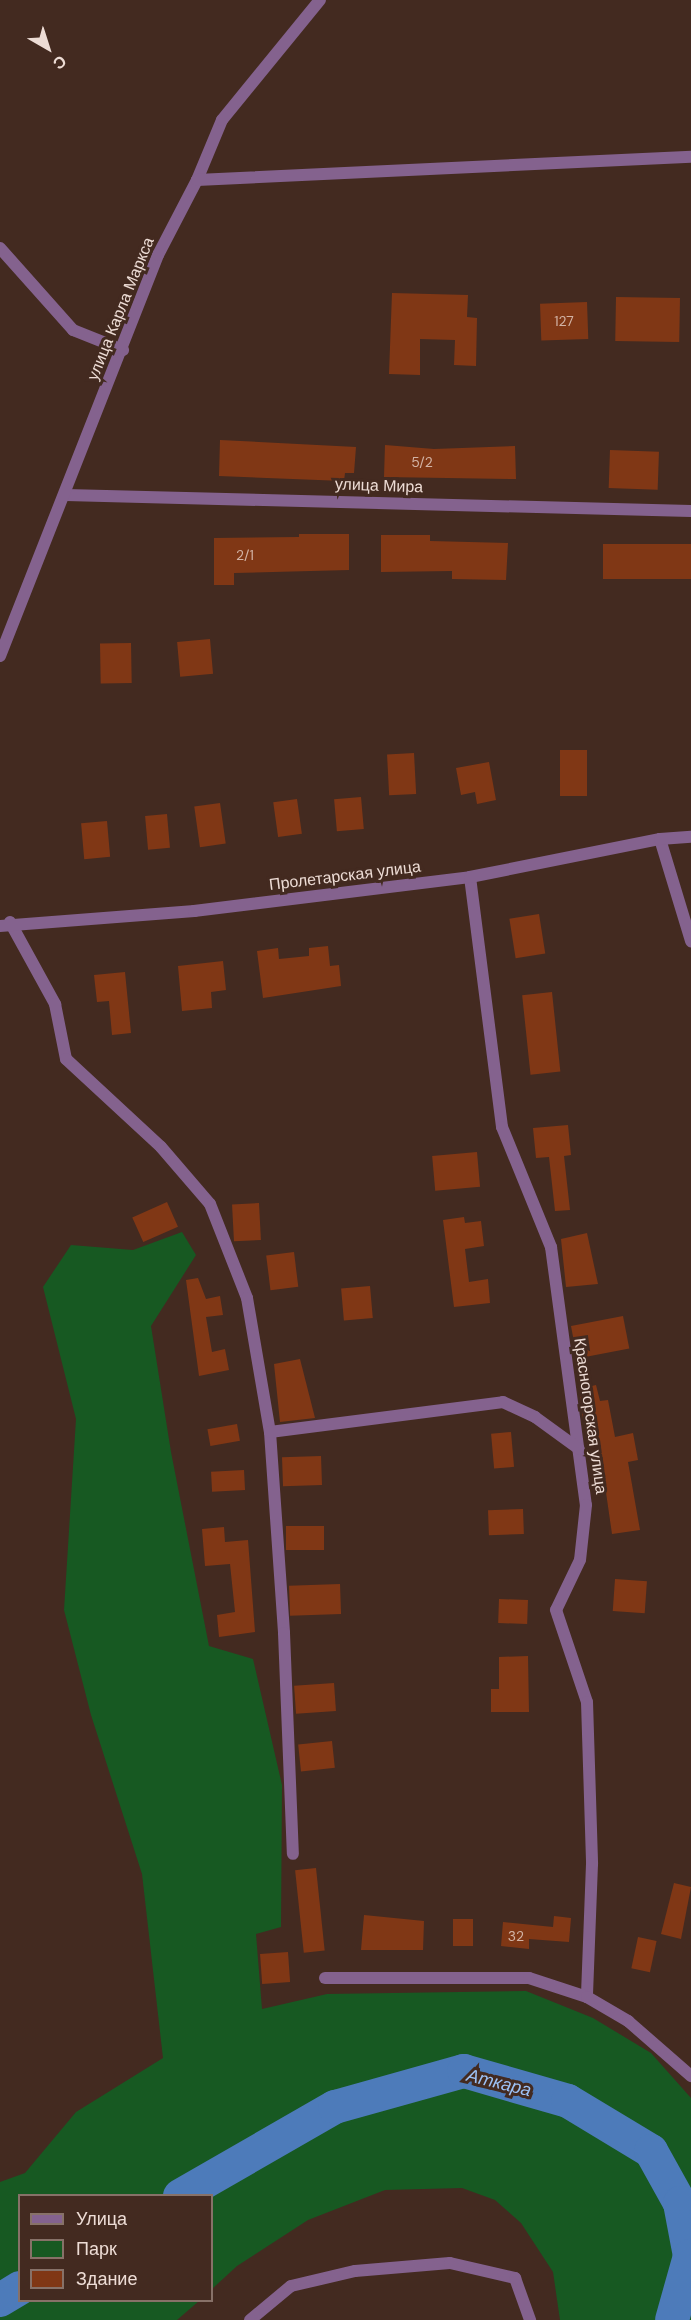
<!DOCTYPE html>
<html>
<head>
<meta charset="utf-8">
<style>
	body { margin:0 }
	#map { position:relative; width:691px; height:2320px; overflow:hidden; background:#432a20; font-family:"DM Sans",sans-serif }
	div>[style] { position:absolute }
	.green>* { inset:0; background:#175922 }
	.river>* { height:34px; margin:-17px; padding:0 17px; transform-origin:17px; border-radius:17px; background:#4d7bba }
	.building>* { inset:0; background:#803715; transform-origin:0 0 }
	.minor>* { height:12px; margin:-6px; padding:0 6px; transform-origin:6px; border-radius:6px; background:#84628e }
	.tertiary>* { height:12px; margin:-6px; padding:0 6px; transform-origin:6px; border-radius:6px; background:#84628e }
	span { translate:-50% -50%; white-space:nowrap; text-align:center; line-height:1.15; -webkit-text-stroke:6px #432a20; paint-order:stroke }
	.number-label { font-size:14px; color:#d2b3a5 }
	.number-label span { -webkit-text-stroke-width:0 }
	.street-label { font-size:16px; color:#eddcd5 }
	.water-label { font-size:18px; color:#9dc2f6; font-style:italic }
	.legend { position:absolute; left:18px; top:2194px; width:195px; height:108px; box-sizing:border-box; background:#432a20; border:2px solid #877168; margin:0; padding:8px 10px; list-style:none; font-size:18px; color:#eddcd5 }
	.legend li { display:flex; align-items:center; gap:12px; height:30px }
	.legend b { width:30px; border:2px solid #877168 }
	.north { position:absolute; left:18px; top:18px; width:60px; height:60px; -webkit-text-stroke:4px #432a20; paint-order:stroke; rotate:141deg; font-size:16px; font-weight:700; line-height:24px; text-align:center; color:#eddcd5 }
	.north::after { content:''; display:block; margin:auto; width:21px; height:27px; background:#eddcd5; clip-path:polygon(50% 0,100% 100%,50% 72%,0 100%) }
</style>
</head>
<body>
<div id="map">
	<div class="green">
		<i style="clip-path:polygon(182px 1232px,196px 1255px,151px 1326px,171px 1452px,209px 1646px,253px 1659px,282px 1785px,281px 1927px,256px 1934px,262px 2009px,327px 1994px,526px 1991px,593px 2018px,651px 2053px,691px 2098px,691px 2320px,560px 2320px,553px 2272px,521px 2223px,495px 2200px,462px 2188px,385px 2190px,308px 2220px,237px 2266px,212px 2289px,212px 2196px,20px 2196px,20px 2300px,199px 2301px,177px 2320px,0 2320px,0 2182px,25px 2173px,76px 2112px,163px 2058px,142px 1874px,91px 1715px,64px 1610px,76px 1419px,43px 1287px,71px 1245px,133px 1250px)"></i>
	</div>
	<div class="river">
		<i style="left:180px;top:2196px;width:179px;rotate:-29.9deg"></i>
		<i style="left:335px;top:2107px;width:134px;rotate:-15.6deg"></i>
		<i style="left:464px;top:2071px;width:108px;rotate:16.1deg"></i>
		<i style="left:568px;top:2101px;width:97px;rotate:31.1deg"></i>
		<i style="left:651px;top:2151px;width:60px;rotate:60.9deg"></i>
		<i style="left:680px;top:2203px;width:54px;rotate:79.3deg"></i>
		<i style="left:690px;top:2256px;width:66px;rotate:105.7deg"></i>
		<i style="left:0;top:2300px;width:23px;rotate:-31deg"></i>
	</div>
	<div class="building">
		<i style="clip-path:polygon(392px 293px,468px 295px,467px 317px,477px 318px,476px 366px,454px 365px,455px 340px,420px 339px,420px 375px,389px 374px)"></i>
		<i style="left:616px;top:297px;width:64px;height:44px;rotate:1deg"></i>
		<i style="left:587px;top:302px;width:37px;height:47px;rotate:88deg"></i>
		<i style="clip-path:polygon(220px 440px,356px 447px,354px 473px,345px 473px,344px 481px,219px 476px)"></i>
		<i style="clip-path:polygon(385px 445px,434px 449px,515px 446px,516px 479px,384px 477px)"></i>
		<i style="left:610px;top:450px;width:49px;height:38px;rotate:2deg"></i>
		<i style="clip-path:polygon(299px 534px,349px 534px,349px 570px,234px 573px,234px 585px,214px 585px,214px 538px,299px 537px)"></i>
		<i style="clip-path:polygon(381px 535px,430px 535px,430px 541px,508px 543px,506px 580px,452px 579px,452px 571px,381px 572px)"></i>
		<i style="left:603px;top:544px;width:88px;height:35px"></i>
		<i style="left:210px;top:639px;width:35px;height:33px;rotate:85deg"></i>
		<i style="left:131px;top:643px;width:40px;height:31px;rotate:89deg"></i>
		<i style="left:560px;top:750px;width:27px;height:46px"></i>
		<i style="left:414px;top:753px;width:41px;height:27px;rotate:87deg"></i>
		<i style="clip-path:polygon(489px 762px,496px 800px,477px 804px,475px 792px,461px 795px,456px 768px)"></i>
		<i style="left:361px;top:797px;width:32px;height:27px;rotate:85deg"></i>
		<i style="left:297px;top:799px;width:35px;height:24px;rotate:82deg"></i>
		<i style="left:220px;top:803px;width:41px;height:26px;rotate:82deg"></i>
		<i style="left:167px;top:814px;width:34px;height:22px;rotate:85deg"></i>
		<i style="left:107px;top:821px;width:36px;height:26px;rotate:85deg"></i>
		<i style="left:539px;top:914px;width:40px;height:30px;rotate:81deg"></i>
		<i style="clip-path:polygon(328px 946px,330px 966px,339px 965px,341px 986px,263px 998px,257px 951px,278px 948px,279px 959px,309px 956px,309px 948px)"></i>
		<i style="clip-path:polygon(223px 961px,226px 990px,211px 992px,212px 1008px,182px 1011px,178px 966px)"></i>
		<i style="clip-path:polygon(125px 972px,131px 1033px,112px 1035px,109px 1001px,97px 1002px,94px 975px)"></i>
		<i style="left:552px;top:992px;width:80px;height:30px;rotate:84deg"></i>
		<i style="clip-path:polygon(568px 1125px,571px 1155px,564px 1156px,570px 1210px,555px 1211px,549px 1157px,536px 1158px,533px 1128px)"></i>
		<i style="left:477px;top:1152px;width:35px;height:45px;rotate:85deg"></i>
		<i style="left:167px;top:1202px;width:27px;height:38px;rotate:66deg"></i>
		<i style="left:259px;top:1203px;width:37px;height:27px;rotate:87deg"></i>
		<i style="clip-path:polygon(464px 1217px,465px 1223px,481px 1221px,484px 1246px,465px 1249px,469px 1282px,488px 1279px,490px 1303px,454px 1307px,443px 1220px)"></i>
		<i style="clip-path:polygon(587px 1233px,598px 1284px,566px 1287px,561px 1239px)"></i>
		<i style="left:294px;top:1252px;width:35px;height:28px;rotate:83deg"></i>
		<i style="clip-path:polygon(198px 1278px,206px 1299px,220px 1296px,223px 1315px,206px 1317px,212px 1352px,225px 1349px,229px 1370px,199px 1376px,186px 1280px)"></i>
		<i style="left:370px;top:1286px;width:32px;height:29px;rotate:85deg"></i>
		<i style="left:623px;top:1316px;width:33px;height:53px;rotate:79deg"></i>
		<i style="clip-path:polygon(300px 1359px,315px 1418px,280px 1422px,274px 1364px)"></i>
		<i style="clip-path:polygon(596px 1385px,600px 1401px,608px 1400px,615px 1437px,633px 1433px,638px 1460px,628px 1462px,640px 1530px,612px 1534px,595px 1416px,583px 1419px,579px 1389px)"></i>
		<i style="left:237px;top:1424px;width:17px;height:30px;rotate:80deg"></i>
		<i style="left:511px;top:1432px;width:35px;height:20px;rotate:85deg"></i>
		<i style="left:321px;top:1456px;width:29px;height:39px;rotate:88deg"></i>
		<i style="left:244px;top:1470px;width:20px;height:33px;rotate:87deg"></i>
		<i style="left:523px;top:1509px;width:25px;height:35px;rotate:88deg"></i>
		<i style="left:286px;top:1526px;width:38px;height:24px"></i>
		<i style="clip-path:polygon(224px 1527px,225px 1542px,248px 1540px,255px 1632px,219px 1637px,217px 1615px,235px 1612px,230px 1564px,205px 1566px,202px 1529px)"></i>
		<i style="left:615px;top:1579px;width:32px;height:32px;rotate:4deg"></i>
		<i style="left:340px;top:1584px;width:30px;height:51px;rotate:88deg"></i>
		<i style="left:499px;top:1599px;width:29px;height:24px;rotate:2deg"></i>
		<i style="clip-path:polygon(528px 1656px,529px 1712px,491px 1712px,491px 1689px,499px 1689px,499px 1657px)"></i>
		<i style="left:334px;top:1683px;width:28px;height:40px;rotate:86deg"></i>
		<i style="left:332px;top:1741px;width:27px;height:34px;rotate:84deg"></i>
		<i style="left:316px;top:1868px;width:83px;height:21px;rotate:84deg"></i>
		<i style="clip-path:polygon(674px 1883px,691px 1887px,681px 1939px,661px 1934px)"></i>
		<i style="clip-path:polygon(364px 1915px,424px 1921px,423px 1950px,361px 1950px)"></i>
		<i style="clip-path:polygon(554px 1916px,571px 1918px,569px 1942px,529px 1939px,529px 1949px,501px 1946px,503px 1922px,553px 1927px)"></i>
		<i style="left:453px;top:1919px;width:20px;height:27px"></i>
		<i style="left:638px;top:1937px;width:19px;height:32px;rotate:12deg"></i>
		<i style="left:288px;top:1952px;width:30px;height:28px;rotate:86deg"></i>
	</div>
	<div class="minor">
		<i style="left:197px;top:180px;width:65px;rotate:-67.4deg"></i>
		<i style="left:222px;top:120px;width:155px;rotate:-50.8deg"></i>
		<i style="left:0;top:248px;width:110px;rotate:48.3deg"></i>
		<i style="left:73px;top:330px;width:54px;rotate:21.8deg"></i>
		<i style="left:66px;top:495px;width:625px;rotate:1.47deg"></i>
		<i style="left:660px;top:839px;width:107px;rotate:73.1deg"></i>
		<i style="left:470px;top:877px;width:252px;rotate:82.7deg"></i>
		<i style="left:502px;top:1127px;width:130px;rotate:67.8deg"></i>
		<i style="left:551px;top:1247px;width:260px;rotate:82.3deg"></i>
		<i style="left:586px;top:1505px;width:55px;rotate:96.2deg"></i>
		<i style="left:580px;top:1560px;width:55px;rotate:115.6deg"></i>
		<i style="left:556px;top:1610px;width:97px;rotate:71.4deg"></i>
		<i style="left:587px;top:1702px;width:162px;rotate:88.2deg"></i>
		<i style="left:592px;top:1864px;width:133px;rotate:92.2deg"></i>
		<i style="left:10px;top:922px;width:94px;rotate:61.2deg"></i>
		<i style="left:55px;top:1004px;width:56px;rotate:78.7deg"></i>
		<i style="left:66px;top:1059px;width:129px;rotate:42.8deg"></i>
		<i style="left:161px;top:1147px;width:75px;rotate:49.3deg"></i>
		<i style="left:210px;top:1204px;width:101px;rotate:68.5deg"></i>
		<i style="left:247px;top:1298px;width:136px;rotate:80.3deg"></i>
		<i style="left:270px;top:1432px;width:201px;rotate:86deg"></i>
		<i style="left:284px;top:1633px;width:221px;rotate:87.7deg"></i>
		<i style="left:0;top:926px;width:195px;rotate:-4.4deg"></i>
		<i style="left:194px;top:911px;width:278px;rotate:-7deg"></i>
		<i style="left:470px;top:877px;width:194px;rotate:-11.3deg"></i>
		<i style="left:660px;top:839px;width:31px;rotate:-4deg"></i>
		<i style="left:270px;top:1432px;width:235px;rotate:-7.3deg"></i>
		<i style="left:503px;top:1402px;width:35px;rotate:25deg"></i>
		<i style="left:535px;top:1417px;width:54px;rotate:36deg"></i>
		<i style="left:325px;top:1978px;width:204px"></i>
		<i style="left:529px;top:1978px;width:61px;rotate:18.1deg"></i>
		<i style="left:587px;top:1997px;width:48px;rotate:30.3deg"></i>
		<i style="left:628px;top:2021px;width:84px;rotate:41.1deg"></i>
		<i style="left:250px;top:2320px;width:53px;rotate:-39.7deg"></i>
		<i style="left:291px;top:2286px;width:66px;rotate:-13.2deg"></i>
		<i style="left:355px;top:2271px;width:95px;rotate:-4.8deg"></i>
		<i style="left:450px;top:2263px;width:67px;rotate:13deg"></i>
		<i style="left:515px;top:2278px;width:45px;rotate:70.3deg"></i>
	</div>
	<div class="tertiary">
		<i style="left:0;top:656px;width:431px;rotate:-68.5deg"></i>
		<i style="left:158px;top:255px;width:85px;rotate:-62.5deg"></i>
		<i style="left:197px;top:180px;width:495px;rotate:-2.7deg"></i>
	</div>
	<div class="number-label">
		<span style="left:564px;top:321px">127</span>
		<span style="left:422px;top:462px">5/2</span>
		<span style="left:245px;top:555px">2/1</span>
		<span style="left:516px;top:1936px">32</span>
	</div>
	<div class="street-label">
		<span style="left:121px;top:309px;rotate:-68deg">улица Карла Маркса</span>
		<span style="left:379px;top:486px;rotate:2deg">улица Мира</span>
		<span style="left:345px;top:876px;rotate:-7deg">Пролетарская улица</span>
		<span style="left:590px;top:1416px;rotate:82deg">Красногорская улица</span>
	</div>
	<div class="water-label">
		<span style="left:499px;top:2083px;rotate:14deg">Аткара</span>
	</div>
	<ul class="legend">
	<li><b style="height:8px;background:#84628e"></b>Улица</li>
	<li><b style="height:16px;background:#175922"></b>Парк</li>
	<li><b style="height:16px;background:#803715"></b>Здание</li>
	</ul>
	<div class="north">С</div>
</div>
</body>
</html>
